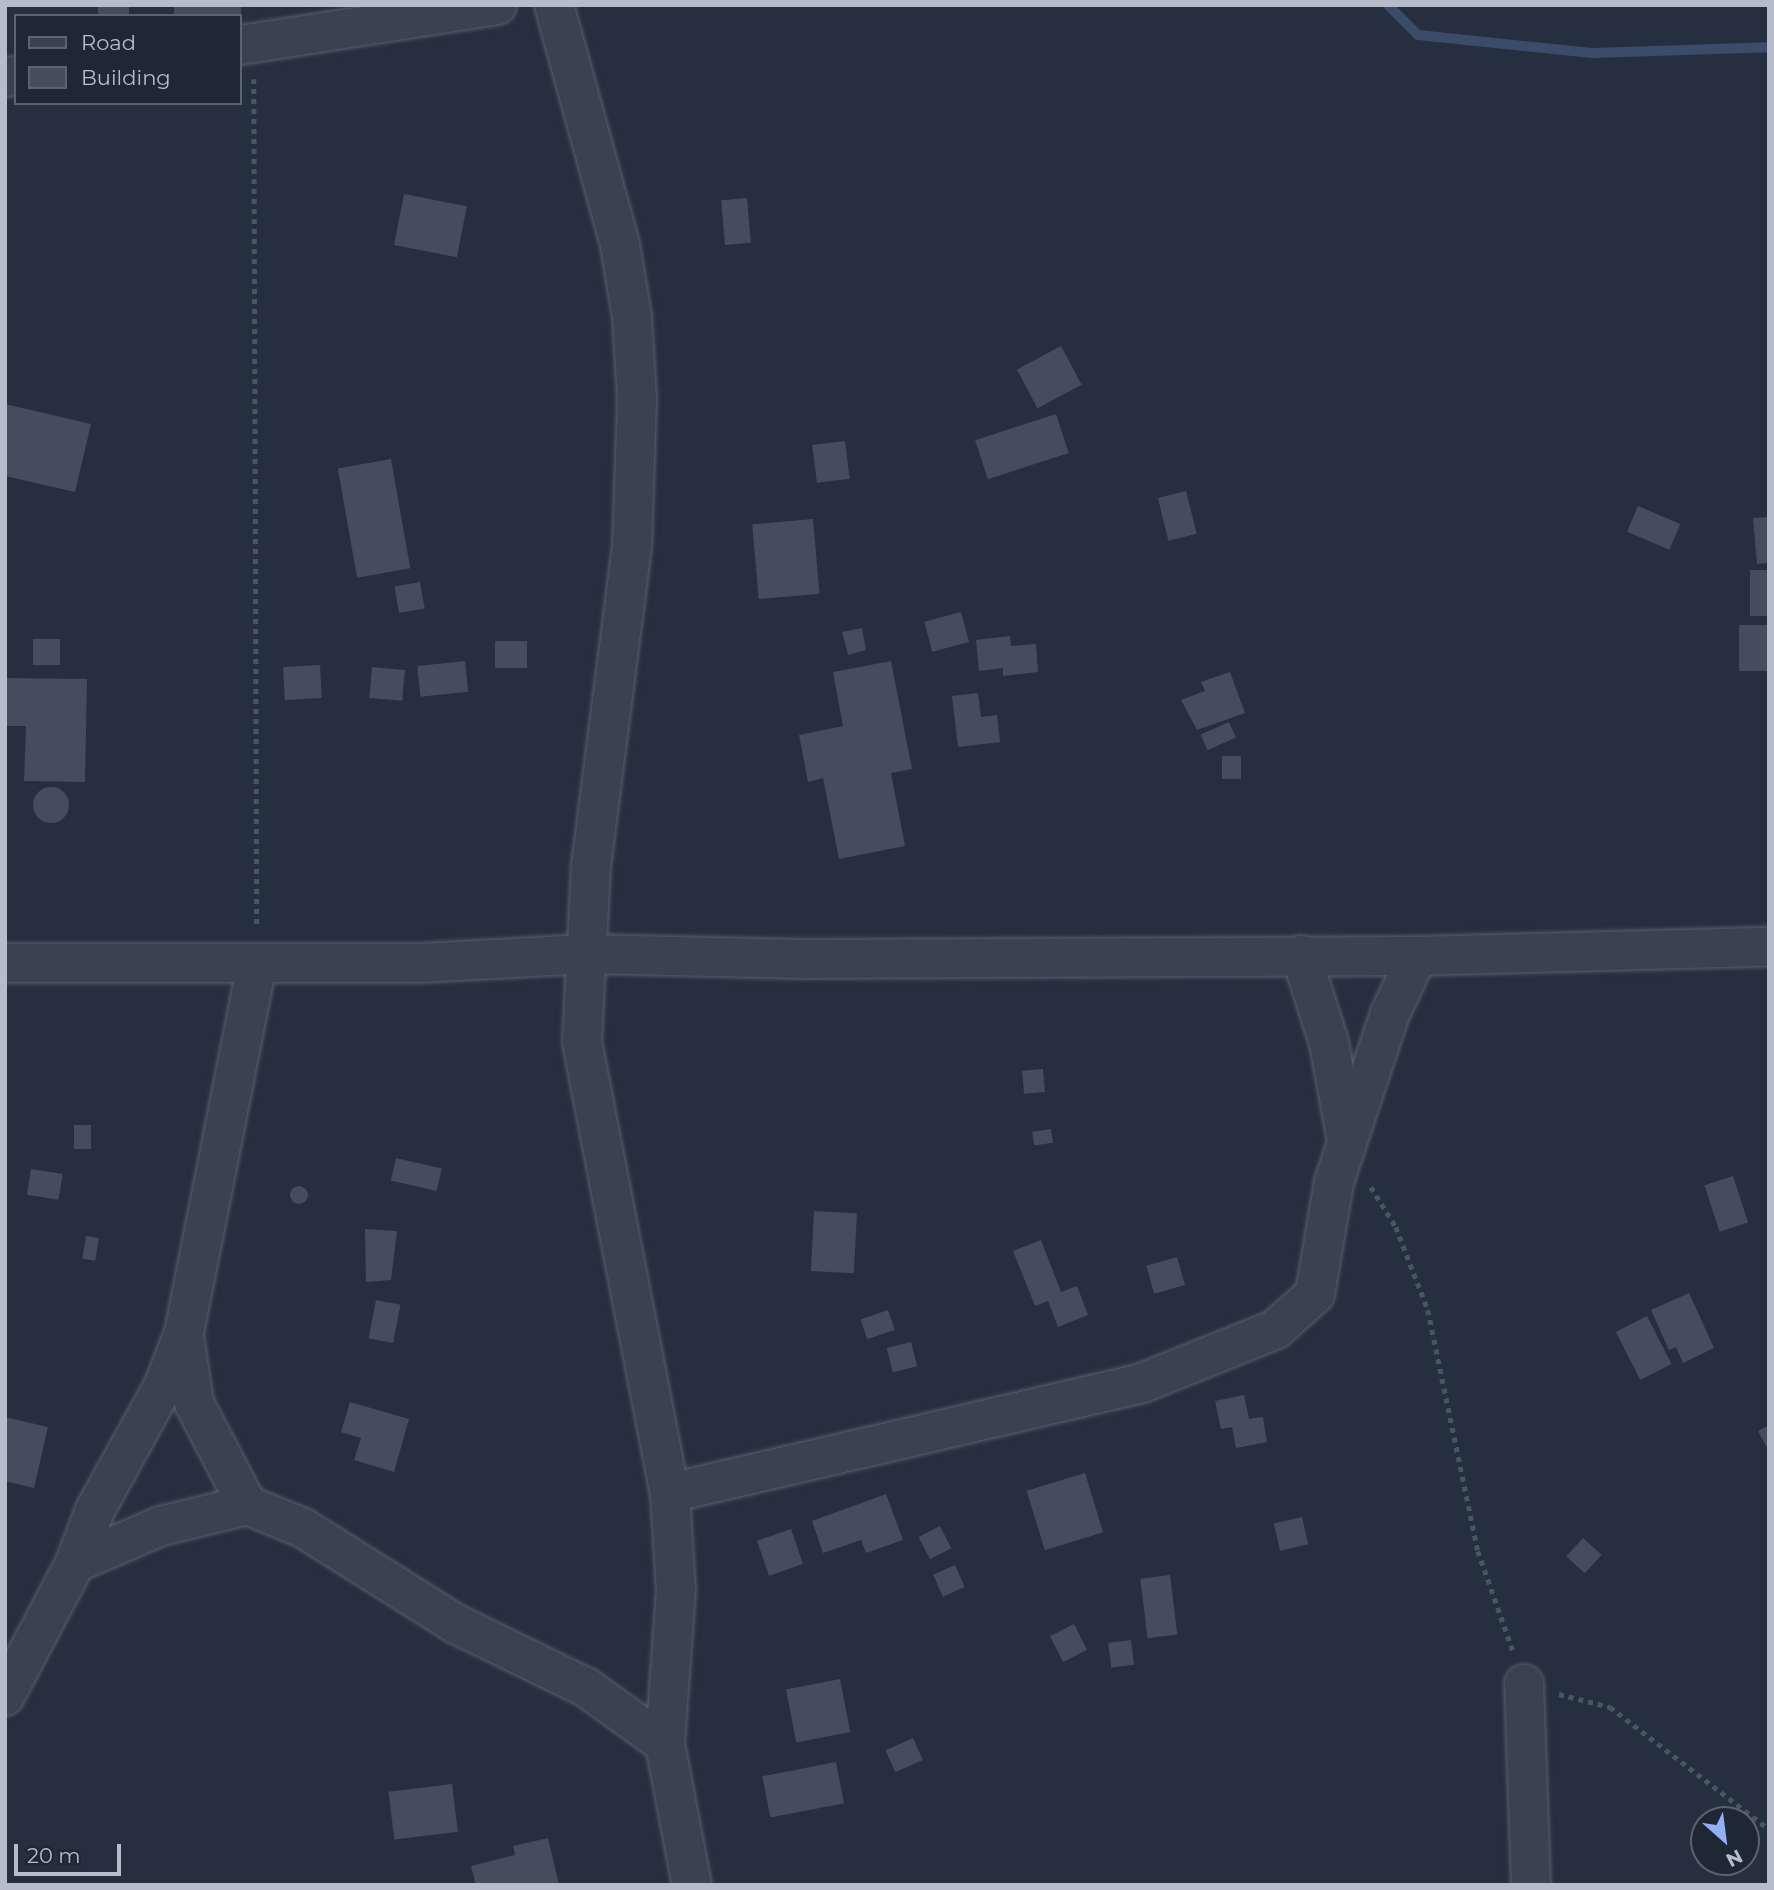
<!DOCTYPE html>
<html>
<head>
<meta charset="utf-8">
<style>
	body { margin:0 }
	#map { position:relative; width:1774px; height:1890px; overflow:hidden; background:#262f3f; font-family:Montserrat,sans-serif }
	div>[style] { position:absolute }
	.stream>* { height:10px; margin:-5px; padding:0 5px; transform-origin:5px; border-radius:5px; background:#3c4b67 }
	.building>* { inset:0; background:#434d5e; transform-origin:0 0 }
	.round { border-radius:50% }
	.path>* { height:4.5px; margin-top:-2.25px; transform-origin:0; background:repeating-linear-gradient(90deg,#46585d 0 5px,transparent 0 10px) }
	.roads { filter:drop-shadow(0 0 2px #585f6d) drop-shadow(0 0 2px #585f6d) }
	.minor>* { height:38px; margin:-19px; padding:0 19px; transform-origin:19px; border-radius:19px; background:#3a414f }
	span { translate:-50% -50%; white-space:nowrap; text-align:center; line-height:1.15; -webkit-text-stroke:5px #1f2634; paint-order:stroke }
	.frame { position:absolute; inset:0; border:7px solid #b7bcca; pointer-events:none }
	.legend { position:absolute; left:14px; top:14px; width:228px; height:91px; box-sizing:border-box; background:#1f2634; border:2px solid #5c6270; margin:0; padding:9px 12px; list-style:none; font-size:21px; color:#b7bcca }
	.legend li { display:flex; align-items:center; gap:14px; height:35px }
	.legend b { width:35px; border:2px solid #5c6270 }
	.north { position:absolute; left:1690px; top:1806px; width:70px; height:70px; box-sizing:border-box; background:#1f2634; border:2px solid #5c6270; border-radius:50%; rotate:152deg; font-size:19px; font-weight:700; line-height:28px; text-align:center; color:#b7bcca }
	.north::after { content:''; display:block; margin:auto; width:24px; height:32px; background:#91aff4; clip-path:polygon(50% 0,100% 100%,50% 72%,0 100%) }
	.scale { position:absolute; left:14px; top:1844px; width:107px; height:32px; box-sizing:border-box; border:4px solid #b7bcca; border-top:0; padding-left:9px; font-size:21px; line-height:24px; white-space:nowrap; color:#b7bcca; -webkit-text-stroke:5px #1f2634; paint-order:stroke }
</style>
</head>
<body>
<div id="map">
	<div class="stream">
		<i style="left:1388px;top:5px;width:42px;rotate:45deg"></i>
		<i style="left:1418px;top:35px;width:175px;rotate:5.9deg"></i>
		<i style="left:1592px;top:53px;width:177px;rotate:-1.9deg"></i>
	</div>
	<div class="building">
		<i style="left:98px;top:5px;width:31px;height:11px"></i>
		<i style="left:174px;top:5px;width:67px;height:11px"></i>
		<i style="left:404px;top:194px;width:64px;height:52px;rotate:11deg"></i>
		<i style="left:747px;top:198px;width:45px;height:26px;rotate:85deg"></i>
		<i style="left:1061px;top:346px;width:44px;height:50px;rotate:62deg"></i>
		<i style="clip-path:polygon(5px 404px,91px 424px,75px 492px,5px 476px)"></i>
		<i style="left:1056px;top:414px;width:41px;height:85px;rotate:72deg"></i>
		<i style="left:845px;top:441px;width:38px;height:33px;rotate:83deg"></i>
		<i style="left:391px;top:459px;width:111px;height:54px;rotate:80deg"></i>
		<i style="left:1186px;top:491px;width:44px;height:29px;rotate:76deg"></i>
		<i style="left:1638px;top:506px;width:46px;height:28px;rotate:23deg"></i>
		<i style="clip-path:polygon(1769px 517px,1769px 563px,1757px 564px,1753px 518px)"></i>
		<i style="left:813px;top:519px;width:75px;height:61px;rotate:85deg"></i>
		<i style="left:1750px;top:570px;width:19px;height:46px"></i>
		<i style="left:420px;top:582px;width:27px;height:26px;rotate:80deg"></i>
		<i style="left:961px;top:612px;width:31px;height:38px;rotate:75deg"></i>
		<i style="left:1769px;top:625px;width:46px;height:30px;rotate:90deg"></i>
		<i style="clip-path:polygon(862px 628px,866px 650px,848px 655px,842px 632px)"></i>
		<i style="clip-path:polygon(1010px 636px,1011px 646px,1036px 644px,1038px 672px,1003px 676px,1003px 668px,979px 671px,976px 640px)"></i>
		<i style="left:33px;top:639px;width:27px;height:26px"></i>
		<i style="left:495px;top:641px;width:32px;height:27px"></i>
		<i style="left:465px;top:661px;width:31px;height:48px;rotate:84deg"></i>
		<i style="clip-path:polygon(891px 661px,912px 769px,891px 773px,905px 846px,839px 859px,823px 778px,808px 782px,799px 735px,843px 726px,833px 672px)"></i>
		<i style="left:320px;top:665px;width:33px;height:37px;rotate:87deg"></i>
		<i style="left:372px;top:667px;width:33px;height:31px;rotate:5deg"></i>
		<i style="clip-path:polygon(1230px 672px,1245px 713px,1197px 730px,1181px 700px,1205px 691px,1201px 682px)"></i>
		<i style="clip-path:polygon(5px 678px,87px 679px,85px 782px,24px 781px,26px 726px,5px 726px)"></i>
		<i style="clip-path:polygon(978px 693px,981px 717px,997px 715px,1000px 742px,958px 747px,952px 696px)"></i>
		<i style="left:1229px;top:722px;width:17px;height:31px;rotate:66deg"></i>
		<i style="left:1241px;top:756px;width:23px;height:19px;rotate:90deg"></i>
		<i class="round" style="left:33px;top:787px;width:36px;height:36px"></i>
		<i style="left:1043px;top:1069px;width:23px;height:21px;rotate:85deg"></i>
		<i style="left:74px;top:1125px;width:17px;height:24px"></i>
		<i style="left:1051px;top:1129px;width:14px;height:19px;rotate:82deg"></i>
		<i style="left:396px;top:1158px;width:47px;height:23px;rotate:13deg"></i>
		<i style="left:31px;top:1169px;width:32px;height:26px;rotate:9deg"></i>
		<i style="left:1733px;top:1176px;width:49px;height:30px;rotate:72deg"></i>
		<i class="round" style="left:290px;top:1186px;width:18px;height:18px"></i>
		<i style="left:814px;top:1211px;width:43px;height:60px;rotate:3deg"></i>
		<i style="clip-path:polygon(365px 1229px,397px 1231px,391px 1280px,366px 1282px)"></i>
		<i style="left:86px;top:1236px;width:13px;height:23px;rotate:9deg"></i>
		<i style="clip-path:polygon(1041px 1240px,1061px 1292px,1077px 1286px,1088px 1315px,1058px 1327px,1048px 1301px,1035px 1306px,1013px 1251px)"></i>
		<i style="left:1177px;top:1257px;width:29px;height:32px;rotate:74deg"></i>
		<i style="clip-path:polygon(1689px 1293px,1714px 1348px,1683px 1363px,1676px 1347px,1669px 1350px,1651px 1310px)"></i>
		<i style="left:376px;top:1300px;width:25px;height:39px;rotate:11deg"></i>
		<i style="left:888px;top:1310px;width:21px;height:29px;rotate:71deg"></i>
		<i style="left:1647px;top:1316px;width:54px;height:35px;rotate:63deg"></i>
		<i style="left:911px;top:1342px;width:25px;height:25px;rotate:76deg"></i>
		<i style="clip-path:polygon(1244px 1395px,1249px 1419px,1263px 1417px,1267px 1442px,1236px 1448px,1232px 1427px,1221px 1429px,1215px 1401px)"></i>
		<i style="clip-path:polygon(350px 1402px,409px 1419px,394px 1472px,354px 1460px,361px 1438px,341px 1432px)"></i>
		<i style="clip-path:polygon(5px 1417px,48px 1427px,34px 1488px,5px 1481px)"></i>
		<i style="clip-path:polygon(1769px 1425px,1769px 1451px,1758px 1431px)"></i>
		<i style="left:1085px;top:1473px;width:62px;height:61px;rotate:73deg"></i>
		<i style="clip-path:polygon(886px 1494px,903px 1540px,866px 1553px,861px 1540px,823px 1553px,812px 1521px)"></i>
		<i style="left:1302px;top:1517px;width:28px;height:29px;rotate:77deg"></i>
		<i style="left:940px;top:1526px;width:25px;height:24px;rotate:63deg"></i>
		<i style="left:791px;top:1529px;width:37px;height:36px;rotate:71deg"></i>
		<i style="left:1583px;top:1538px;width:25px;height:25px;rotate:42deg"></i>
		<i style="left:955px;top:1565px;width:24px;height:24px;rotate:66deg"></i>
		<i style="left:1170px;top:1575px;width:60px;height:30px;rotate:83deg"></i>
		<i style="left:1074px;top:1624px;width:29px;height:27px;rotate:63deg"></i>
		<i style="left:1131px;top:1640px;width:25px;height:23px;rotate:83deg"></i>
		<i style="left:840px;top:1679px;width:54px;height:55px;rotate:79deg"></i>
		<i style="left:913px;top:1738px;width:24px;height:30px;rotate:66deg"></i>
		<i style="left:836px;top:1762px;width:42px;height:75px;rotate:79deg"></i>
		<i style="left:452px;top:1784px;width:48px;height:64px;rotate:83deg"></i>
		<i style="clip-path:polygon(548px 1838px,559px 1885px,476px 1885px,471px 1866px,515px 1855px,513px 1846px)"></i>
	</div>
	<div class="path">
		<i style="left:254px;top:79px;width:848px;rotate:89.8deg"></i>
		<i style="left:1371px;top:1187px;width:47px;rotate:58deg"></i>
		<i style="left:1396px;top:1227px;width:89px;rotate:68.9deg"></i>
		<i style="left:1428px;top:1310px;width:246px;rotate:78.3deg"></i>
		<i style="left:1478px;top:1551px;width:106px;rotate:70.7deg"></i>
		<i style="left:1559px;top:1694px;width:53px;rotate:14.3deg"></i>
		<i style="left:1610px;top:1707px;width:200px;rotate:37.5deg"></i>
	</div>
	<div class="roads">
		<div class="minor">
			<i style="left:554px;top:5px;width:249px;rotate:74.6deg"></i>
			<i style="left:620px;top:245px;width:73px;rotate:80.5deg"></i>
			<i style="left:632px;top:317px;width:81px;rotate:86.5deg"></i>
			<i style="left:637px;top:398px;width:148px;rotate:91.9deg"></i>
			<i style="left:632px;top:546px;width:322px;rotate:97.3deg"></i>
			<i style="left:591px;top:865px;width:177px;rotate:92.9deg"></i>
			<i style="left:582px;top:1042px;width:460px;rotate:79deg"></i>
			<i style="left:670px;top:1493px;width:97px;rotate:86.5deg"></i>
			<i style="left:676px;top:1590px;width:154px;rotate:94.1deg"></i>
			<i style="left:665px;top:1744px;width:144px;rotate:79.2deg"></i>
			<i style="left:240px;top:45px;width:260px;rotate:-8.8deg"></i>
			<i style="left:5px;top:77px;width:11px;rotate:-5deg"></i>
			<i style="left:1301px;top:955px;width:92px;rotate:72.3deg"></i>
			<i style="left:1329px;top:1043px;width:100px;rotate:79.6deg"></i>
			<i style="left:5px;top:963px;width:416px"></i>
			<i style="left:421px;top:963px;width:165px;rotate:-3.1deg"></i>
			<i style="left:586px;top:954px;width:216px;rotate:1.3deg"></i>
			<i style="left:802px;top:959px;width:615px;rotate:-0.28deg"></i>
			<i style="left:1417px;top:956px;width:352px;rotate:-1.5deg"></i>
			<i style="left:184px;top:1336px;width:68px;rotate:81.5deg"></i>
			<i style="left:194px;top:1403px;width:115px;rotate:62.5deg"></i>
			<i style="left:670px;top:1493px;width:485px;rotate:-13.1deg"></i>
			<i style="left:1142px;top:1383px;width:144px;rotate:-21.9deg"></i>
			<i style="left:1276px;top:1329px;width:52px;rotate:-41.9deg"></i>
			<i style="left:1315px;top:1294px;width:114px;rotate:-80.4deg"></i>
			<i style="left:1334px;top:1182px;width:177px;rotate:-71.6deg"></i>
			<i style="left:1390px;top:1014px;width:64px;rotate:-65deg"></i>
			<i style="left:75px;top:1563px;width:94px;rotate:-23.3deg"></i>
			<i style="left:161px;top:1526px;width:89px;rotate:-13.7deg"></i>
			<i style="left:247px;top:1505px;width:61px;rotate:22.3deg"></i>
			<i style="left:303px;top:1528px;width:181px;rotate:32.1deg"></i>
			<i style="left:456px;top:1624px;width:146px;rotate:26deg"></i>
			<i style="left:587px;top:1688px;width:96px;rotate:35.7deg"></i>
			<i style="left:1524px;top:1684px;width:201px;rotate:88deg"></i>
			<i style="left:5px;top:1696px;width:150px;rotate:-62.2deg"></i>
			<i style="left:75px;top:1563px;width:57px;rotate:-69.3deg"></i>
			<i style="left:95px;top:1510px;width:141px;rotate:-61.1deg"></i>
			<i style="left:163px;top:1387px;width:58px;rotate:-68.7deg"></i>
			<i style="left:184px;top:1333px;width:377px;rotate:-78.8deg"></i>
		</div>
	</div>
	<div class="frame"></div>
	<ul class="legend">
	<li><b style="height:9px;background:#3a414f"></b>Road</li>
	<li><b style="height:19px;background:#434d5e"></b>Building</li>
	</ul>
	<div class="north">N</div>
	<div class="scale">20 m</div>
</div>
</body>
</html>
